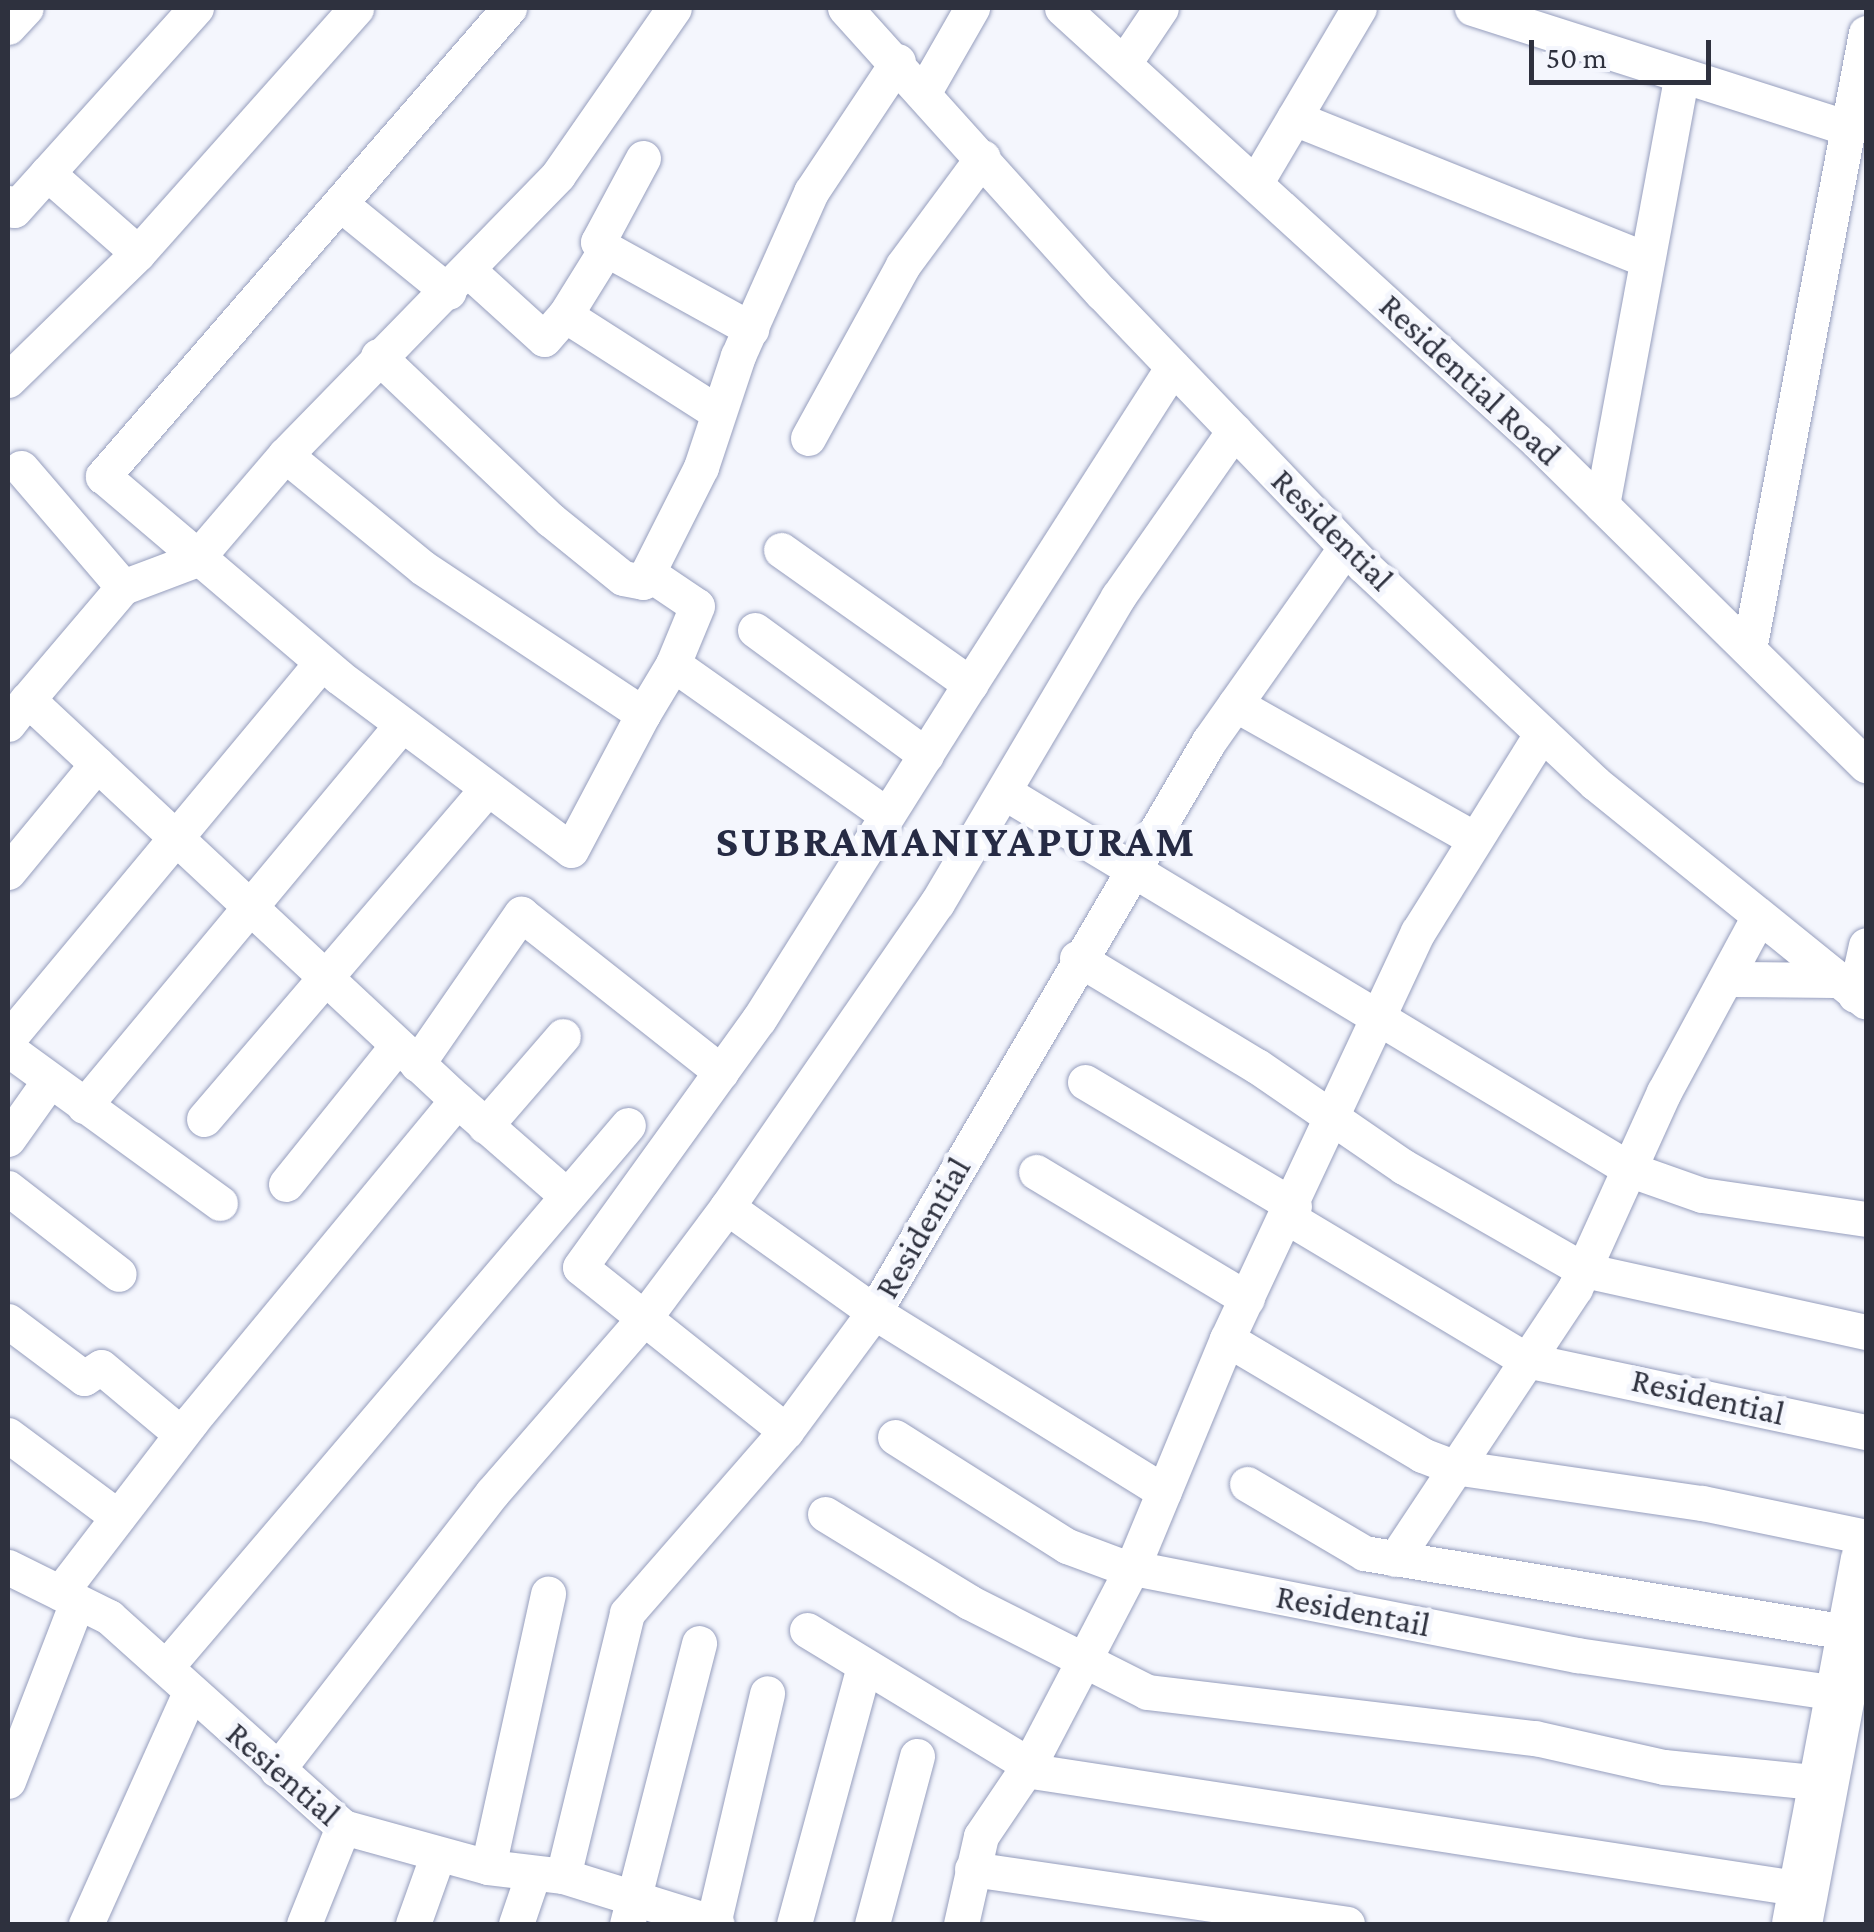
<!DOCTYPE html>
<html>
<head>
<meta charset="utf-8">
<style>
	body { margin:0 }
	#map { position:relative; width:1874px; height:1932px; overflow:hidden; background:#f4f6fd; font-family:"Crimson Pro",serif }
	div>[style] { position:absolute }
	.roads { filter:drop-shadow(0 0 2px #969ebd) drop-shadow(0 0 2px #969ebd) }
	.minor>* { height:35px; margin:-17.5px; padding:0 17.5px; transform-origin:17.5px; border-radius:17.5px; background:#fff }
	.highway>* { height:50px; margin:-25px; padding:0 25px; transform-origin:25px; border-radius:25px; background:#fff }
	span { translate:-50% -50%; white-space:nowrap; text-align:center; line-height:1.15; -webkit-text-stroke:10px #f4f6fd; paint-order:stroke }
	.street-label { font-size:35px; color:#2e313e }
	.district-label { font-size:45px; color:#262b44; font-weight:700; letter-spacing:2.5px }
	.frame { position:absolute; inset:0; border:10px solid #2e313e; pointer-events:none }
	.scale { position:absolute; left:1529px; top:40px; width:182px; height:45px; box-sizing:border-box; border:5px solid #2e313e; border-top:0; padding-left:12px; font-size:30px; line-height:35px; white-space:nowrap; color:#2e313e; -webkit-text-stroke:8px #f4f6fd; paint-order:stroke }
</style>
</head>
<body>
<div id="map">
	<div class="roads">
		<div class="minor">
			<i style="left:509px;top:8px;width:620px;rotate:130.94deg"></i>
			<i style="left:103px;top:476px;width:310px;rotate:40.4deg"></i>
			<i style="left:339px;top:677px;width:289px;rotate:36.7deg"></i>
			<i style="left:571px;top:850px;width:154px;rotate:-62.1deg"></i>
			<i style="left:643px;top:714px;width:265px;rotate:-146.4deg"></i>
			<i style="left:422px;top:567px;width:177px;rotate:-140.7deg"></i>
			<i style="left:285px;top:455px;width:391px;rotate:-45.7deg"></i>
			<i style="left:558px;top:175px;width:203px;rotate:-55.2deg"></i>
			<i style="left:845px;top:8px;width:384px;rotate:48deg"></i>
			<i style="left:1102px;top:293px;width:378px;rotate:46.2deg"></i>
			<i style="left:1364px;top:566px;width:317px;rotate:43.2deg"></i>
			<i style="left:1595px;top:783px;width:348px;rotate:38.9deg"></i>
			<i style="left:1062px;top:8px;width:643px;rotate:42.35deg"></i>
			<i style="left:1537px;top:441px;width:462px;rotate:44.6deg"></i>
			<i style="left:1472px;top:8px;width:396px;rotate:17.7deg"></i>
			<i style="left:8px;top:27px;width:26px;rotate:-47deg"></i>
			<i style="left:1124px;top:63px;width:66px;rotate:-56.1deg"></i>
			<i style="left:925px;top:90px;width:95px;rotate:-60.2deg"></i>
			<i style="left:1294px;top:118px;width:380px;rotate:21.9deg"></i>
			<i style="left:643px;top:158px;width:95px;rotate:118.2deg"></i>
			<i style="left:598px;top:242px;width:11px;rotate:41deg"></i>
			<i style="left:606px;top:249px;width:78px;rotate:121.8deg"></i>
			<i style="left:565px;top:315px;width:182px;rotate:32.6deg"></i>
			<i style="left:47px;top:173px;width:121px;rotate:41.3deg"></i>
			<i style="left:1256px;top:182px;width:202px;rotate:-59.4deg"></i>
			<i style="left:8px;top:203px;width:9px;rotate:49deg"></i>
			<i style="left:14px;top:210px;width:272px;rotate:-48deg"></i>
			<i style="left:343px;top:206px;width:136px;rotate:39.1deg"></i>
			<i style="left:606px;top:249px;width:166px;rotate:28.9deg"></i>
			<i style="left:469px;top:271px;width:101px;rotate:42.2deg"></i>
			<i style="left:544px;top:339px;width:32px;rotate:-49deg"></i>
			<i style="left:378px;top:356px;width:238px;rotate:43.5deg"></i>
			<i style="left:551px;top:520px;width:92px;rotate:38.9deg"></i>
			<i style="left:623px;top:578px;width:20px;rotate:11deg"></i>
			<i style="left:643px;top:582px;width:129px;rotate:-63.2deg"></i>
			<i style="left:701px;top:467px;width:117px;rotate:-71.6deg"></i>
			<i style="left:738px;top:356px;width:180px;rotate:-66deg"></i>
			<i style="left:811px;top:192px;width:157px;rotate:-56.4deg"></i>
			<i style="left:8px;top:380px;width:182px;rotate:-44.3deg"></i>
			<i style="left:138px;top:253px;width:328px;rotate:-48.3deg"></i>
			<i style="left:808px;top:438px;width:197px;rotate:-61.2deg"></i>
			<i style="left:903px;top:265px;width:134px;rotate:-53.5deg"></i>
			<i style="left:21px;top:468px;width:157px;rotate:49.4deg"></i>
			<i style="left:123px;top:587px;width:148px;rotate:130.3deg"></i>
			<i style="left:1602px;top:505px;width:437px;rotate:-79.5deg"></i>
			<i style="left:781px;top:550px;width:232px;rotate:35.3deg"></i>
			<i style="left:970px;top:684px;width:376px;rotate:-57.4deg"></i>
			<i style="left:651px;top:575px;width:55px;rotate:34deg"></i>
			<i style="left:697px;top:606px;width:63px;rotate:112.5deg"></i>
			<i style="left:123px;top:587px;width:77px;rotate:-20.6deg"></i>
			<i style="left:195px;top:560px;width:138px;rotate:-49.4deg"></i>
			<i style="left:755px;top:630px;width:212px;rotate:36.2deg"></i>
			<i style="left:1749px;top:649px;width:627px;rotate:-79.25deg"></i>
			<i style="left:1235px;top:704px;width:273px;rotate:29.4deg"></i>
			<i style="left:643px;top:714px;width:58px;rotate:-59deg"></i>
			<i style="left:673px;top:664px;width:261px;rotate:35.2deg"></i>
			<i style="left:8px;top:724px;width:31px;rotate:-52deg"></i>
			<i style="left:27px;top:700px;width:16px;rotate:40deg"></i>
			<i style="left:39px;top:710px;width:572px;rotate:43.02deg"></i>
			<i style="left:457px;top:1100px;width:418px;rotate:129.6deg"></i>
			<i style="left:191px;top:1422px;width:215px;rotate:127.5deg"></i>
			<i style="left:1004px;top:792px;width:732px;rotate:31.08deg"></i>
			<i style="left:1631px;top:1170px;width:75px;rotate:19.4deg"></i>
			<i style="left:1702px;top:1195px;width:166px;rotate:8.3deg"></i>
			<i style="left:8px;top:872px;width:140px;rotate:-50.5deg"></i>
			<i style="left:1077px;top:958px;width:210px;rotate:31deg"></i>
			<i style="left:1257px;top:1066px;width:178px;rotate:34.5deg"></i>
			<i style="left:1404px;top:1167px;width:207px;rotate:29.8deg"></i>
			<i style="left:1584px;top:1270px;width:289px;rotate:12.4deg"></i>
			<i style="left:1728px;top:979px;width:106px;rotate:0.5deg"></i>
			<i style="left:1855px;top:995px;width:51px;rotate:-77.6deg"></i>
			<i style="left:8px;top:1039px;width:489px;rotate:-50.2deg"></i>
			<i style="left:8px;top:1049px;width:262px;rotate:36deg"></i>
			<i style="left:417px;top:1064px;width:183px;rotate:-55.3deg"></i>
			<i style="left:521px;top:914px;width:255px;rotate:38.3deg"></i>
			<i style="left:1085px;top:1082px;width:243px;rotate:30.7deg"></i>
			<i style="left:457px;top:1100px;width:145px;rotate:41.1deg"></i>
			<i style="left:84px;top:1106px;width:496px;rotate:-50.2deg"></i>
			<i style="left:204px;top:1119px;width:432px;rotate:-49.4deg"></i>
			<i style="left:485px;top:1126px;width:119px;rotate:-49.1deg"></i>
			<i style="left:8px;top:1139px;width:71px;rotate:-54.7deg"></i>
			<i style="left:1036px;top:1172px;width:246px;rotate:31deg"></i>
			<i style="left:286px;top:1184px;width:177px;rotate:-51.2deg"></i>
			<i style="left:8px;top:1188px;width:140px;rotate:37.8deg"></i>
			<i style="left:727px;top:1207px;width:181px;rotate:35.5deg"></i>
			<i style="left:874px;top:1312px;width:341px;rotate:31.8deg"></i>
			<i style="left:1289px;top:1218px;width:276px;rotate:30.9deg"></i>
			<i style="left:1526px;top:1360px;width:348px;rotate:12deg"></i>
			<i style="left:8px;top:1321px;width:95px;rotate:36.9deg"></i>
			<i style="left:84px;top:1378px;width:20px;rotate:-33deg"></i>
			<i style="left:101px;top:1367px;width:104px;rotate:39.9deg"></i>
			<i style="left:1227px;top:1339px;width:227px;rotate:30.7deg"></i>
			<i style="left:1422px;top:1455px;width:34px;rotate:21deg"></i>
			<i style="left:1454px;top:1467px;width:251px;rotate:8.3deg"></i>
			<i style="left:1702px;top:1503px;width:167px;rotate:11.7deg"></i>
			<i style="left:786px;top:1431px;width:263px;rotate:-141.5deg"></i>
			<i style="left:580px;top:1267px;width:306px;rotate:-54.2deg"></i>
			<i style="left:759px;top:1019px;width:396px;rotate:-57.8deg"></i>
			<i style="left:8px;top:1435px;width:137px;rotate:36.7deg"></i>
			<i style="left:895px;top:1437px;width:204px;rotate:32.4deg"></i>
			<i style="left:1067px;top:1546px;width:54px;rotate:20.4deg"></i>
			<i style="left:1118px;top:1565px;width:468px;rotate:11.1deg"></i>
			<i style="left:1577px;top:1655px;width:270px;rotate:8.3deg"></i>
			<i style="left:1247px;top:1484px;width:136px;rotate:30.5deg"></i>
			<i style="left:1364px;top:1553px;width:496px;rotate:9.3deg"></i>
			<i style="left:825px;top:1514px;width:169px;rotate:31.4deg"></i>
			<i style="left:969px;top:1602px;width:199px;rotate:26.8deg"></i>
			<i style="left:1147px;top:1692px;width:391px;rotate:6.8deg"></i>
			<i style="left:1535px;top:1738px;width:132px;rotate:12.7deg"></i>
			<i style="left:1664px;top:1767px;width:162px;rotate:5.7deg"></i>
			<i style="left:1395px;top:1559px;width:325px;rotate:-56.4deg"></i>
			<i style="left:1575px;top:1288px;width:215px;rotate:-65.6deg"></i>
			<i style="left:1664px;top:1092px;width:198px;rotate:-61.6deg"></i>
			<i style="left:8px;top:1567px;width:113px;rotate:26.3deg"></i>
			<i style="left:109px;top:1617px;width:314px;rotate:41.9deg"></i>
			<i style="left:343px;top:1827px;width:150px;rotate:15.4deg"></i>
			<i style="left:488px;top:1867px;width:76px;rotate:6.8deg"></i>
			<i style="left:563px;top:1876px;width:161px;rotate:17.3deg"></i>
			<i style="left:807px;top:1630px;width:260px;rotate:31.3deg"></i>
			<i style="left:166px;top:1667px;width:712px;rotate:-49.56deg"></i>
			<i style="left:277px;top:1770px;width:351px;rotate:-52.2deg"></i>
			<i style="left:492px;top:1493px;width:232px;rotate:-49deg"></i>
			<i style="left:644px;top:1318px;width:139px;rotate:-53.2deg"></i>
			<i style="left:727px;top:1207px;width:369px;rotate:-55.4deg"></i>
			<i style="left:937px;top:903px;width:356px;rotate:-59.4deg"></i>
			<i style="left:1118px;top:597px;width:203px;rotate:-55.1deg"></i>
			<i style="left:1025px;top:1770px;width:787px;rotate:8.7deg"></i>
			<i style="left:8px;top:1781px;width:192px;rotate:-68.9deg"></i>
			<i style="left:488px;top:1867px;width:280px;rotate:-77.6deg"></i>
			<i style="left:972px;top:1869px;width:379px;rotate:8.3deg"></i>
			<i style="left:563px;top:1876px;width:271px;rotate:-76.3deg"></i>
			<i style="left:627px;top:1613px;width:242px;rotate:-48.9deg"></i>
			<i style="left:786px;top:1431px;width:148px;rotate:-53.5deg"></i>
			<i style="left:874px;top:1312px;width:662px;rotate:-59.6deg"></i>
			<i style="left:1209px;top:741px;width:237px;rotate:-54.8deg"></i>
			<i style="left:86px;top:1924px;width:253px;rotate:-65.8deg"></i>
			<i style="left:304px;top:1924px;width:105px;rotate:-68.1deg"></i>
			<i style="left:413px;top:1924px;width:74px;rotate:-70.3deg"></i>
			<i style="left:516px;top:1924px;width:53px;rotate:-71.2deg"></i>
			<i style="left:627px;top:1924px;width:290px;rotate:-75.6deg"></i>
			<i style="left:713px;top:1924px;width:237px;rotate:-76.8deg"></i>
			<i style="left:794px;top:1924px;width:263px;rotate:-74.8deg"></i>
			<i style="left:872px;top:1924px;width:174px;rotate:-75deg"></i>
			<i style="left:961px;top:1924px;width:90px;rotate:-77.2deg"></i>
			<i style="left:981px;top:1836px;width:86px;rotate:-55.9deg"></i>
			<i style="left:1029px;top:1765px;width:225px;rotate:-62.4deg"></i>
			<i style="left:1133px;top:1566px;width:246px;rotate:-67.5deg"></i>
			<i style="left:1227px;top:1339px;width:450px;rotate:-64.9deg"></i>
			<i style="left:1418px;top:932px;width:234px;rotate:-58.1deg"></i>
		</div>
		<div class="highway">
			<i style="left:1797px;top:1924px;width:371px;rotate:-79.3deg"></i>
		</div>
	</div>
	<div class="street-label">
		<span style="left:1470px;top:380px;rotate:43deg">Residential Road</span>
		<span style="left:1332px;top:530px;rotate:45deg">Residential</span>
		<span style="left:923px;top:1228px;rotate:-60deg">Residential</span>
		<span style="left:1708px;top:1397px;rotate:13deg">Residential</span>
		<span style="left:1353px;top:1611px;rotate:11deg">Residentail</span>
		<span style="left:283px;top:1774px;rotate:41deg">Resiential</span>
	</div>
	<div class="district-label">
		<span style="left:956px;top:842px">SUBRAMANIYAPURAM</span>
	</div>
	<div class="frame"></div>
	<div class="scale">50 m</div>
</div>
</body>
</html>
